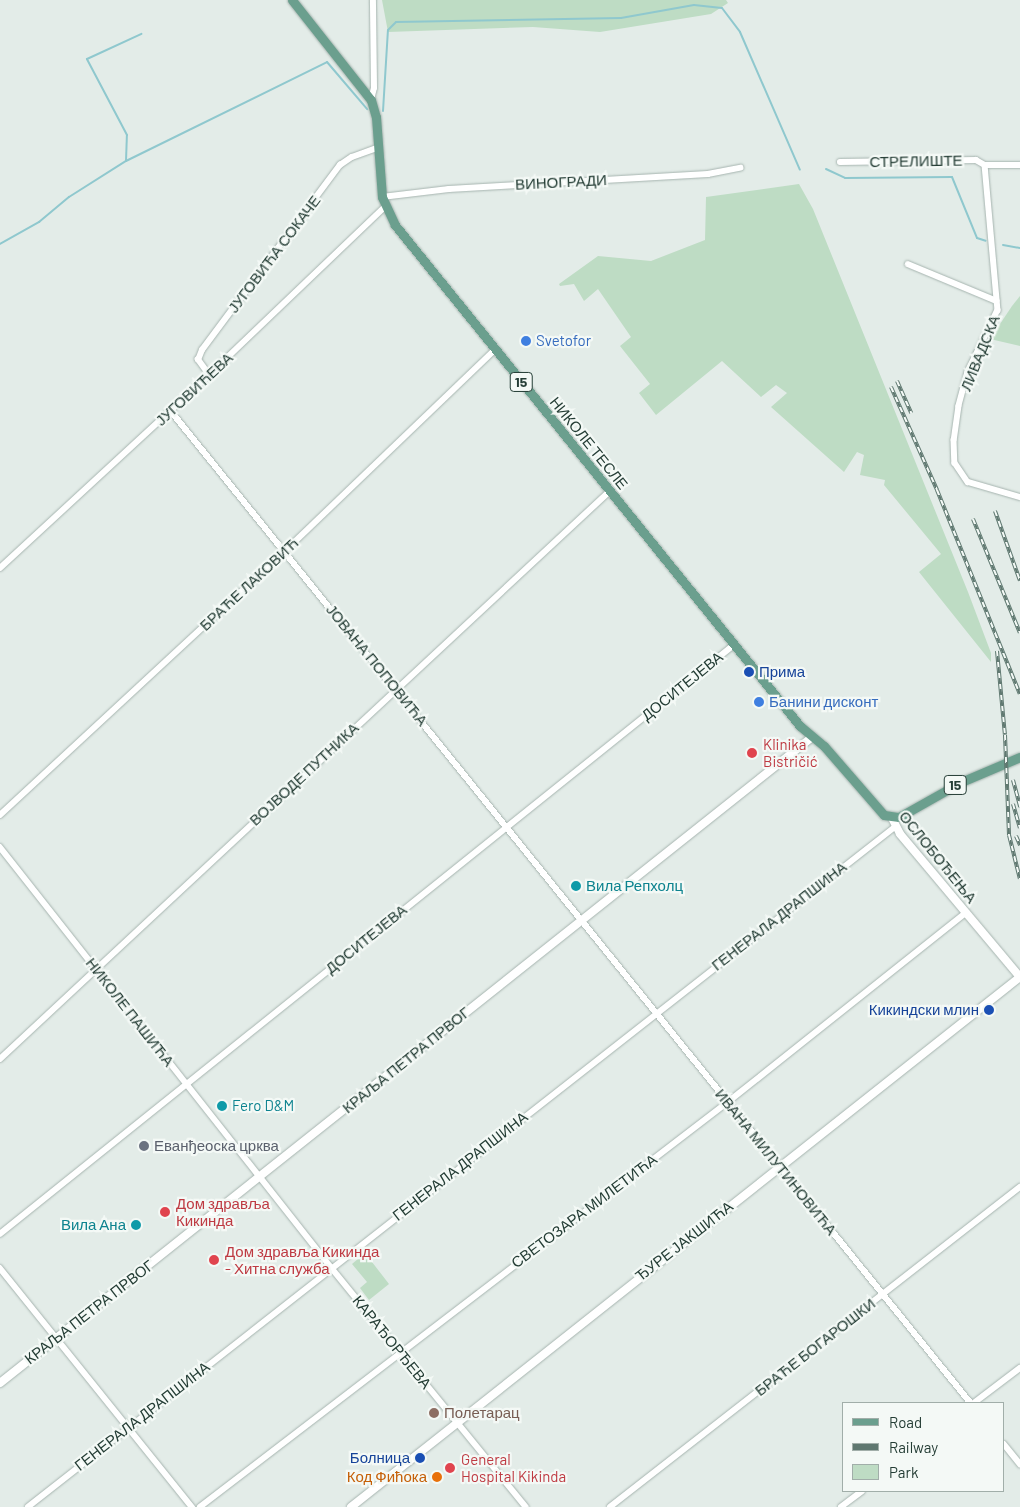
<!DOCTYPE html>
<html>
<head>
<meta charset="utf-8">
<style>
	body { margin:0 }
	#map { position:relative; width:1020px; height:1507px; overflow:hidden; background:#e3ece8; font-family:Barlow,sans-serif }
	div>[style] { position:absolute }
	.green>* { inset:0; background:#bedcc4 }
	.stream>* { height:2px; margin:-1px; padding:0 1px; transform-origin:1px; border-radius:1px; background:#8fc8ce }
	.roads { filter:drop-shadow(0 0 1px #a6b4af) drop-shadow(0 0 1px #a6b4af) }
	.street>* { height:5.5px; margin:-2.75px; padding:0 2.75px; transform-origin:2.75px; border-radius:2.75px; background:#fff }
	.secondary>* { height:8px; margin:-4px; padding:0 4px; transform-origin:4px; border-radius:4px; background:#fff }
	.primary>* { height:9px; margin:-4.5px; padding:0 4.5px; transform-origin:4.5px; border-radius:4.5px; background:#6b9f8e }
	.rail>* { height:4px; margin-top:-2px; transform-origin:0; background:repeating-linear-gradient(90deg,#f4f9f6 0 5.5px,#5f7870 0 11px); box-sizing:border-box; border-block:1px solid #5f7870 }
	.dots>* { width:14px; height:14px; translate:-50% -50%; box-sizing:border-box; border:2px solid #f4f9f6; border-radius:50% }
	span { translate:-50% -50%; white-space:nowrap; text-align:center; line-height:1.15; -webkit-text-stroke:4.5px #f4f9f6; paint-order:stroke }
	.shield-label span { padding:1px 4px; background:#f4f9f6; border:1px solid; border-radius:4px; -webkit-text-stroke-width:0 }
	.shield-label { font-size:14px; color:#243d35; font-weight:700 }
	.street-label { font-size:15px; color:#243d35 }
	.shop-label { font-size:15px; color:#366cbe }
	.left { translate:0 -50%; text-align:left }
	.transit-label { font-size:15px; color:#164399 }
	.right { translate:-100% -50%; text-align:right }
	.health-label { font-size:15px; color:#be3a42 }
	.culture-label { font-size:15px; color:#0d838f }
	.worship-label { font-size:15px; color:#5b616d }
	.education-label { font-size:15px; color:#785e54 }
	.food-label { font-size:15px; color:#c56008 }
	.legend { position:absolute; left:842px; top:1402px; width:162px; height:90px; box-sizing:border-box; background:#f4f9f6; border:1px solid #a1aea9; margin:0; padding:6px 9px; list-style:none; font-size:15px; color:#243d35 }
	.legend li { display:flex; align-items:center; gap:10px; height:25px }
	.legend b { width:25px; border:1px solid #a1aea9 }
</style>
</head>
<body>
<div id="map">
	<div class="green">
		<i style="clip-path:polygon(382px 0,726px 0,728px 3px,711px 14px,600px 32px,533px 27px,388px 32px)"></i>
		<i style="clip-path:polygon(799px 184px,813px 209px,968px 592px,991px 653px,991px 662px,919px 572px,941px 554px,884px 485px,885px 480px,860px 475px,864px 455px,857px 452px,844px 472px,771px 407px,787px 393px,776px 385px,761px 397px,722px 361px,656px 415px,639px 393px,650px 384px,620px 346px,631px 337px,598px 289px,584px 301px,574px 284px,560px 286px,559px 284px,598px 256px,651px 261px,705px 240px,706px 197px)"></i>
		<i style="clip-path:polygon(1020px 296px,1020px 346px,990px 339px,1012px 306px)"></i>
		<i style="clip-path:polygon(365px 1253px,389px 1284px,369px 1300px,360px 1288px,367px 1282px,352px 1264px)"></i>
	</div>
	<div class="stream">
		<i style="left:383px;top:111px;width:81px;rotate:-86.5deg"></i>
		<i style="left:388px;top:30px;width:11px;rotate:-45deg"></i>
		<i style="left:396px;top:22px;width:225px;rotate:-1deg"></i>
		<i style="left:621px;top:18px;width:74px;rotate:-10.1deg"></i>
		<i style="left:694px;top:5px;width:28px;rotate:6deg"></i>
		<i style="left:722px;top:8px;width:30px;rotate:53deg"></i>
		<i style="left:740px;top:32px;width:150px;rotate:66.5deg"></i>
		<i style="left:126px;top:161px;width:26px;rotate:-88deg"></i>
		<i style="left:127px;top:135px;width:86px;rotate:-117.8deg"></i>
		<i style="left:87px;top:59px;width:60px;rotate:-24.8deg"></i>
		<i style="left:826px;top:169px;width:21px;rotate:25deg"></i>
		<i style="left:845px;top:178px;width:107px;rotate:-0.5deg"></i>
		<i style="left:952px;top:177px;width:66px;rotate:67.7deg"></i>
		<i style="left:977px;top:238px;width:9px;rotate:18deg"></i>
		<i style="left:0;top:244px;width:45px;rotate:-29.4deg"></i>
		<i style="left:39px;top:222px;width:39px;rotate:-40deg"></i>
		<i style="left:69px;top:197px;width:67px;rotate:-32.3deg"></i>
		<i style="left:126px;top:161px;width:224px;rotate:-26.2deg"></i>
		<i style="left:327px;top:62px;width:62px;rotate:49.6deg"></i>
		<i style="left:1003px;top:245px;width:17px;rotate:10deg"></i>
	</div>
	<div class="roads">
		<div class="street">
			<i style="left:371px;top:100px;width:12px;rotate:-76deg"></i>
			<i style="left:374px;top:88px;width:88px;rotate:-90.7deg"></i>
			<i style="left:840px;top:162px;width:136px;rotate:-0.8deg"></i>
			<i style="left:976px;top:160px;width:10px;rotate:29deg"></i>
			<i style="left:985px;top:165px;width:35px"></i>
			<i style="left:985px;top:165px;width:146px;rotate:84.9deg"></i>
			<i style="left:998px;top:310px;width:69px;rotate:115.8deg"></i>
			<i style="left:968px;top:372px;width:35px;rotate:105deg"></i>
			<i style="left:959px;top:406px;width:34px;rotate:98deg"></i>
			<i style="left:954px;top:440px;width:23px;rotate:88deg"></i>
			<i style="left:955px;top:463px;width:23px;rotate:56deg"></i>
			<i style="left:968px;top:482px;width:54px;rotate:16.1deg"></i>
			<i style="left:382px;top:197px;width:67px;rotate:-6.8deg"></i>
			<i style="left:449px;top:189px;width:259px;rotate:-3.3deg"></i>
			<i style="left:708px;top:174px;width:33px;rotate:-11deg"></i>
			<i style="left:908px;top:264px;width:96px;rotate:22.6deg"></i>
			<i style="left:209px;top:375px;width:19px;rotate:-126deg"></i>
			<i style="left:198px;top:360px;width:11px;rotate:-68deg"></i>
			<i style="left:202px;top:350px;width:231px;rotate:-53.3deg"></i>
			<i style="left:340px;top:165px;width:14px;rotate:-34deg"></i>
			<i style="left:352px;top:157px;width:27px;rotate:-20deg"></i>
			<i style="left:171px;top:411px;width:1274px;rotate:51.12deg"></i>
			<i style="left:0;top:568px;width:284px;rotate:-42.7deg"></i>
			<i style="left:209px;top:375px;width:243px;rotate:-43.7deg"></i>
			<i style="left:0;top:815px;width:387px;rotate:-42.8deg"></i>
			<i style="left:284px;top:552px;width:292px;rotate:-43.8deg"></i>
			<i style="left:0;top:847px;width:535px;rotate:51.76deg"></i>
			<i style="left:331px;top:1267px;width:309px;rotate:50.9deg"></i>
			<i style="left:0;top:1059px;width:834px;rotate:-42.96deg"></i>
			<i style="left:0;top:1234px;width:941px;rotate:-38.75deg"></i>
			<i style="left:0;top:1268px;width:307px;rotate:51.2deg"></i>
			<i style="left:974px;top:1403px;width:58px;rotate:-37.3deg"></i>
			<i style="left:1004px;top:1444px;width:26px;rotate:51deg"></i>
			<i style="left:28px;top:1507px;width:1102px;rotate:-38.11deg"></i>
			<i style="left:200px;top:1507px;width:665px;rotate:-37.49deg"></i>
			<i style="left:728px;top:1102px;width:304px;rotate:-38.5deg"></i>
			<i style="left:610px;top:1507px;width:520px;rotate:-37.97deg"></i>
			<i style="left:841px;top:1507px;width:26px;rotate:-37deg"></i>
		</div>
		<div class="secondary">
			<i style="left:892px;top:818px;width:18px;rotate:63deg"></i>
			<i style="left:900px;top:834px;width:187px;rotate:50deg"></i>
			<i style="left:0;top:1383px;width:1038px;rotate:-38.5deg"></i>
			<i style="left:351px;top:1507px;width:853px;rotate:-38.39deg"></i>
		</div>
		<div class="primary">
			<i style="left:292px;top:0;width:127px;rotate:51.7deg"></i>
			<i style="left:371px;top:100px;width:18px;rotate:74deg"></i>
			<i style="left:376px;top:117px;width:80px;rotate:85.7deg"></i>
			<i style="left:382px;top:197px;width:31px;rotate:65deg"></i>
			<i style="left:395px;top:225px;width:644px;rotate:51.05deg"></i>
			<i style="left:800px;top:726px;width:31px;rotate:40deg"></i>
			<i style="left:824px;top:746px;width:91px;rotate:49deg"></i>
			<i style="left:884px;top:815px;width:15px;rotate:8deg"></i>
			<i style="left:899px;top:817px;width:71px;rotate:-29.4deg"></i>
			<i style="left:961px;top:782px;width:64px;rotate:-23deg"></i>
		</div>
	</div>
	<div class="rail">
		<i style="left:897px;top:381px;width:35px;rotate:66deg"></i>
		<i style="left:891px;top:387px;width:113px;rotate:65.9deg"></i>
		<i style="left:937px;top:490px;width:220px;rotate:67.9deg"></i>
		<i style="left:995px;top:511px;width:74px;rotate:70.3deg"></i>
		<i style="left:973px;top:519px;width:123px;rotate:67.6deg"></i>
		<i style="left:997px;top:651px;width:84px;rotate:84.6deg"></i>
		<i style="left:1005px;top:735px;width:100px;rotate:87.7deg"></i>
		<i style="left:1009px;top:835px;width:45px;rotate:76deg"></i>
		<i style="left:1013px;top:780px;width:28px;rotate:75deg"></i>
		<i style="left:1013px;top:804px;width:25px;rotate:74deg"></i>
		<i style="left:1016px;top:836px;width:10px;rotate:66deg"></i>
	</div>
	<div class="dots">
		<i style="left:526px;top:341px;background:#3f7fe0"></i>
		<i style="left:749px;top:672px;background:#1a4fb4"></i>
		<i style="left:759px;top:702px;background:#3f7fe0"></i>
		<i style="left:752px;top:753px;background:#e0444e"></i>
		<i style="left:576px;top:886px;background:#0f9aa8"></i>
		<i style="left:989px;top:1010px;background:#1a4fb4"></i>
		<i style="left:222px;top:1106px;background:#0f9aa8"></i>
		<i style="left:144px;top:1146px;background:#6b7280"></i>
		<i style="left:165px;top:1212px;background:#e0444e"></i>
		<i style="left:136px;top:1225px;background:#0f9aa8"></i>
		<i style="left:214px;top:1260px;background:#e0444e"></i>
		<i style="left:434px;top:1413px;background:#8d6e63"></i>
		<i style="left:420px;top:1458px;background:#1a4fb4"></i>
		<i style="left:450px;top:1468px;background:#e0444e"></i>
		<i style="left:437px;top:1477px;background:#e8710a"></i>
	</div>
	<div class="shield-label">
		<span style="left:521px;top:382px">15</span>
		<span style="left:955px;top:785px">15</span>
	</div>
	<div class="street-label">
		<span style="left:916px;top:161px;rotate:-1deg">СТРЕЛИШТЕ</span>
		<span style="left:561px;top:182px;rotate:-3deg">ВИНОГРАДИ</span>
		<span style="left:274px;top:254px;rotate:-53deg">ЈУГОВИЋА СОКАЧЕ</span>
		<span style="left:980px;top:353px;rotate:-68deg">ЛИВАДСКА</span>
		<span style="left:194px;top:389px;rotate:-43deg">ЈУГОВИЋЕВА</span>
		<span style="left:589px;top:443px;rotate:51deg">НИКОЛЕ ТЕСЛЕ</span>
		<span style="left:249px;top:584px;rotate:-43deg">БРАЋЕ ЛАКОВИЋ</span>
		<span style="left:377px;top:665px;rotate:51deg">ЈОВАНА ПОПОВИЋА</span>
		<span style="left:682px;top:686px;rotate:-39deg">ДОСИТЕЈЕВА</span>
		<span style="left:304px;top:774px;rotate:-43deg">ВОЈВОДЕ ПУТНИКА</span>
		<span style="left:938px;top:857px;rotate:51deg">ОСЛОБОЂЕЊА</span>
		<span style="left:779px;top:916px;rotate:-38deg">ГЕНЕРАЛА ДРАПШИНА</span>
		<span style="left:366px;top:939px;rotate:-39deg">ДОСИТЕЈЕВА</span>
		<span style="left:130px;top:1012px;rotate:52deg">НИКОЛЕ ПАШИЋА</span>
		<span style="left:406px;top:1060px;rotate:-39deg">КРАЉА ПЕТРА ПРВОГ</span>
		<span style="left:776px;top:1162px;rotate:51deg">ИВАНА МИЛУТИНОВИЋА</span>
		<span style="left:460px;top:1166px;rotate:-38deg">ГЕНЕРАЛА ДРАПШИНА</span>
		<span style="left:584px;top:1211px;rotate:-37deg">СВЕТОЗАРА МИЛЕТИЋА</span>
		<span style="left:684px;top:1241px;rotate:-38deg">ЂУРЕ ЈАКШИЋА</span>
		<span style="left:89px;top:1312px;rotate:-38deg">КРАЉА ПЕТРА ПРВОГ</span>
		<span style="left:392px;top:1342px;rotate:51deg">КАРАЂОРЂЕВА</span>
		<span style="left:815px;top:1347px;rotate:-38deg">БРАЋЕ БОГАРОШКИ</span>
		<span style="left:142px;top:1416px;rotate:-38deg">ГЕНЕРАЛА ДРАПШИНА</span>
	</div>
	<div class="shop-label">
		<span class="left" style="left:536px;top:341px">Svetofor</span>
		<span class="left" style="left:769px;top:702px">Банини дисконт</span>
	</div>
	<div class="transit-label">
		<span class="left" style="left:759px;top:672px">Прима</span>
		<span class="right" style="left:979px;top:1010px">Кикиндски млин</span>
		<span class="right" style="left:410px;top:1458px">Болница</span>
	</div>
	<div class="health-label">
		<span class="left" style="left:763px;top:753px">Klinika<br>Bistričić</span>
		<span class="left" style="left:176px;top:1212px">Дом здравља<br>Кикинда</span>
		<span class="left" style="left:225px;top:1260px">Дом здравља Кикинда<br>- Хитна служба</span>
		<span class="left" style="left:461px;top:1468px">General<br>Hospital Kikinda</span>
	</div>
	<div class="culture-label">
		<span class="left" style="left:586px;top:886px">Вила Репхолц</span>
		<span class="left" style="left:232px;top:1106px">Fero D&amp;M</span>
		<span class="right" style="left:126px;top:1225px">Вила Ана</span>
	</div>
	<div class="worship-label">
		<span class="left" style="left:154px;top:1146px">Еванђеоска црква</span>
	</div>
	<div class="education-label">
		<span class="left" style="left:444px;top:1413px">Полетарац</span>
	</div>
	<div class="food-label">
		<span class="right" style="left:427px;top:1477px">Код Фићока</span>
	</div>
	<ul class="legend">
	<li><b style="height:6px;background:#6b9f8e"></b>Road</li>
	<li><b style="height:6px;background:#5f7870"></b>Railway</li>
	<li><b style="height:14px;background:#bedcc4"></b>Park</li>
	</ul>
</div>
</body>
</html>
